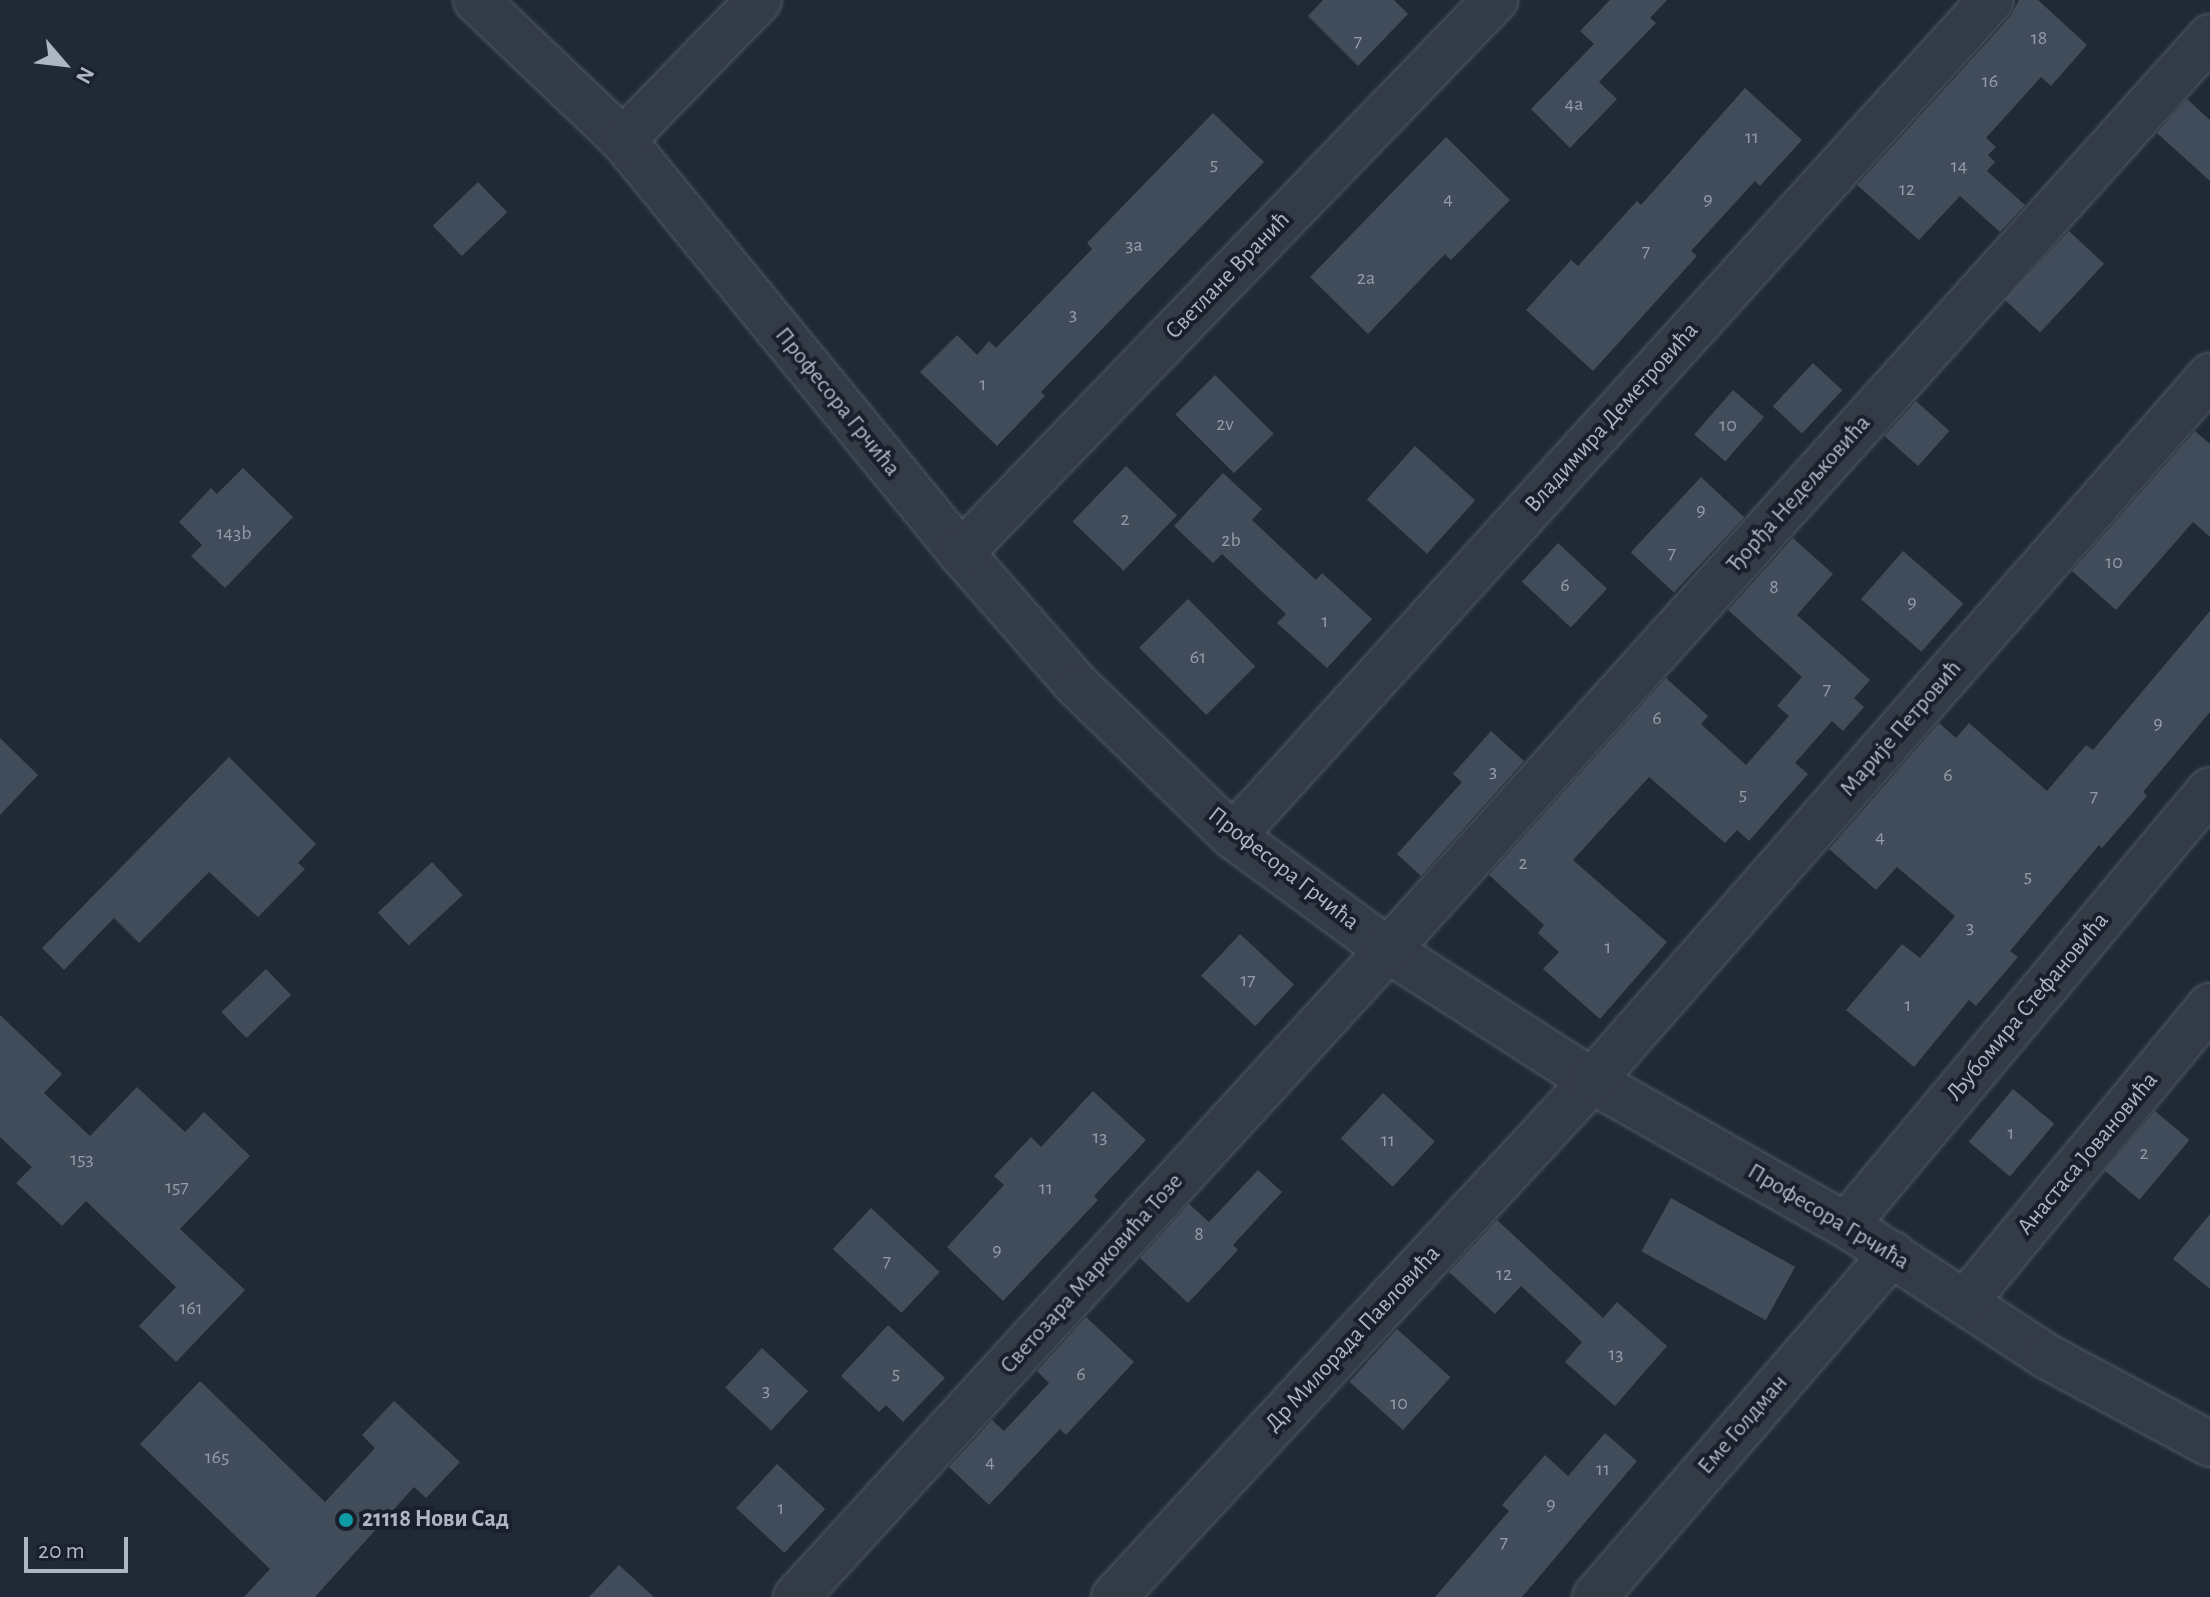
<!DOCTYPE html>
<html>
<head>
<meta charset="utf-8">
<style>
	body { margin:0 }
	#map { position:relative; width:2210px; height:1597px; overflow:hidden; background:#202936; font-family:"Alegreya Sans",sans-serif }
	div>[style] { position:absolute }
	.building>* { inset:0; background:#414c5b; transform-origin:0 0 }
	.roads { filter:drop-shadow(0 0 2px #515965) drop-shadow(0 0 2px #515965) }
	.minor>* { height:44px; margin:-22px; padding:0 22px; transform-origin:22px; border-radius:22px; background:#333b47 }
	.dots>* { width:22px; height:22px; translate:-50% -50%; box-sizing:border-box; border:4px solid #19202b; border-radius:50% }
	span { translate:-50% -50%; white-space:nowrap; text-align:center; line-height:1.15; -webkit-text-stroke:8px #19202b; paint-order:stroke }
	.number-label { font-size:20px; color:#939caa }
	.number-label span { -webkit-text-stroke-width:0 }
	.street-label { font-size:24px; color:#aeb6c4 }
	.poi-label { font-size:24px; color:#aeb6c4; font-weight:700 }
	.left { translate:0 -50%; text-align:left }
	.north { position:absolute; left:24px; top:24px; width:80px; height:80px; -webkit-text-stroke:6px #19202b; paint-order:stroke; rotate:118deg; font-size:22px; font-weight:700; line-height:32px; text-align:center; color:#aeb6c4 }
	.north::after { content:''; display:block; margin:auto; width:28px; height:36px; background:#aeb6c4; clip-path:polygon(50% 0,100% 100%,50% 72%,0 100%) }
	.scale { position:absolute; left:24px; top:1537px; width:104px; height:36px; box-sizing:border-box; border:4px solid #aeb6c4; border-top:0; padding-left:10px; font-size:24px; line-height:28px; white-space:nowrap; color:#aeb6c4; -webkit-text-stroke:6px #19202b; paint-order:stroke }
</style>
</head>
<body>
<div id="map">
	<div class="building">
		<i style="clip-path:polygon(1323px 0,1394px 0,1408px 14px,1358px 66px,1308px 16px)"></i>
		<i style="clip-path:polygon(1610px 0,1667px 0,1650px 18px,1656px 23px,1599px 82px,1617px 99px,1570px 148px,1531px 109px,1594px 44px,1580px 31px)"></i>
		<i style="clip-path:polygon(2019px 0,2038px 0,2087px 45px,2051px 86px,2041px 77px,1986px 138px,1996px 147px,1988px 155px,1995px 162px,1987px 171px,2025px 205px,2000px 232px,1960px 196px,1919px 240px,1857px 185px,2010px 17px)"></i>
		<i style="clip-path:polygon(1745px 88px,1802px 140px,1760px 186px,1755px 181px,1691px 251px,1697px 256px,1593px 371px,1526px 310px,1571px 260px,1578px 266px,1637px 201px,1641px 205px)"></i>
		<i style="clip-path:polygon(2187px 99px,2210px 120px,2210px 181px,2157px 133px)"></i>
		<i style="clip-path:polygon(1213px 113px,1264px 162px,1041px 392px,1045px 396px,997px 446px,920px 372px,957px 335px,977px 355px,989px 341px,996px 348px,1092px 249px,1087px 243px)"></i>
		<i style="clip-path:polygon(1446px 137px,1510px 200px,1451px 260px,1445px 254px,1368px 334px,1310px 277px)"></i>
		<i style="left:478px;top:182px;width:42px;height:63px;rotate:46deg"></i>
		<i style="left:2069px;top:231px;width:48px;height:94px;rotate:43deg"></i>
		<i style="left:1813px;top:363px;width:40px;height:59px;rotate:43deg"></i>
		<i style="left:1215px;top:375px;width:83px;height:56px;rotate:45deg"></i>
		<i style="left:1733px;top:390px;width:41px;height:59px;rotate:41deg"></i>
		<i style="left:1916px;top:401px;width:45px;height:47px;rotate:42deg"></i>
		<i style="clip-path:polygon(2195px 431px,2210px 444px,2210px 537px,2193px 522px,2116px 610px,2072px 571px)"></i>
		<i style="left:1415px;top:446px;width:81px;height:72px;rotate:42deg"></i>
		<i style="left:1126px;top:466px;width:71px;height:77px;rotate:44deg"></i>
		<i style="clip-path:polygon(243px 468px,293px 517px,225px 588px,191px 556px,202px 545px,179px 522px,211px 488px,217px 494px)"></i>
		<i style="clip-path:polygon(1223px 473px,1262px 509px,1252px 520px,1316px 580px,1322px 573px,1372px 619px,1327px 668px,1277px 623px,1286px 614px,1222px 554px,1213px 563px,1174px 526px)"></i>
		<i style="left:1701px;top:477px;width:59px;height:103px;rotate:43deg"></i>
		<i style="clip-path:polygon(1793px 538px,1833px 574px,1797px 615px,1870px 680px,1854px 698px,1864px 707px,1843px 731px,1832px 721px,1795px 763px,1808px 774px,1749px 841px,1737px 830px,1725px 843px,1649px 777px,1573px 860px,1667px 942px,1600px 1019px,1543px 969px,1559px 952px,1538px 933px,1544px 925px,1489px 875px,1666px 678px,1708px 716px,1701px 724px,1746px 765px,1789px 716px,1777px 706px,1802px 677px,1728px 610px)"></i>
		<i style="left:1558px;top:543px;width:67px;height:53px;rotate:43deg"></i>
		<i style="left:1903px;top:551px;width:80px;height:64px;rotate:41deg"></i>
		<i style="left:1188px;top:599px;width:95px;height:69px;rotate:45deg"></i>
		<i style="clip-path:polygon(2210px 611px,2210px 712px,2143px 792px,2147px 796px,2102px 848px,2099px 845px,2010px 951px,2018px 957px,1976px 1006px,1969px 1000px,1914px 1067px,1846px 1010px,1902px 944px,1920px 958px,1955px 916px,1897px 867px,1876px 890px,1829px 849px,1939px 723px,1956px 738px,1969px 723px,2047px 791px,2086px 745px,2093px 750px)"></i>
		<i style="clip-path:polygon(1491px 731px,1524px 761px,1421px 876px,1397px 854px,1462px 782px,1453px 774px)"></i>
		<i style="clip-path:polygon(0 738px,38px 775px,0 815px)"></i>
		<i style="clip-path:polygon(229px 757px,316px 844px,298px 863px,305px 869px,258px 917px,209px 872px,139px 943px,114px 918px,64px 970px,42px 948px)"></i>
		<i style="left:432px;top:862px;width:45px;height:74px;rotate:47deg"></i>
		<i style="left:1240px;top:934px;width:74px;height:57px;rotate:43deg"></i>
		<i style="left:266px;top:969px;width:36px;height:62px;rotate:46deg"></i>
		<i style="clip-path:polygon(0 1015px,62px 1074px,44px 1093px,90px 1136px,137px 1087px,185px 1132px,204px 1112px,250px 1156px,180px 1229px,245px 1290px,176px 1362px,139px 1326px,176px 1287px,86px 1201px,62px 1226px,16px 1183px,32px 1167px,0 1137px)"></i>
		<i style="left:2013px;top:1089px;width:54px;height:69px;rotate:40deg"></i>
		<i style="clip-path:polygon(1093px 1091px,1146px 1140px,1094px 1196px,1098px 1200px,1003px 1301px,947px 1247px,1004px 1185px,994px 1176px,1031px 1137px,1041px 1147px)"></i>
		<i style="left:1383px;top:1093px;width:71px;height:62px;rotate:43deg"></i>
		<i style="left:2155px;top:1111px;width:45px;height:78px;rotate:40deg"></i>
		<i style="clip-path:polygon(1258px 1170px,1282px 1192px,1233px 1245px,1238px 1250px,1188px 1303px,1140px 1258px,1189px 1204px,1209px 1222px)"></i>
		<i style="left:1671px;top:1198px;width:142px;height:61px;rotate:29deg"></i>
		<i style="left:871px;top:1208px;width:94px;height:56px;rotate:43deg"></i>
		<i style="clip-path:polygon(2210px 1214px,2210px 1289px,2173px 1259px)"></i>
		<i style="clip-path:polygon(1497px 1220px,1603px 1318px,1617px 1302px,1667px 1346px,1615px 1406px,1565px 1362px,1582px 1342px,1521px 1286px,1495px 1314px,1449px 1272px)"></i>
		<i style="clip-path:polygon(1086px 1317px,1134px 1362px,1066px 1435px,1060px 1429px,989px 1505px,949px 1467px,992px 1420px,1004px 1431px,1049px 1383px,1037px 1371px)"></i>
		<i style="clip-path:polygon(888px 1325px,945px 1378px,903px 1422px,886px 1405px,879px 1412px,841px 1376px)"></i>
		<i style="left:1397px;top:1329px;width:72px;height:71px;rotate:42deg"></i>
		<i style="left:762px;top:1348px;width:63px;height:54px;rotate:43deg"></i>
		<i style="clip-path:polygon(200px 1381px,325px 1502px,375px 1448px,362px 1435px,394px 1401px,460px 1462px,426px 1498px,414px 1487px,315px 1597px,244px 1597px,270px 1569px,140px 1444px)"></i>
		<i style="clip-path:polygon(1605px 1433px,1637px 1461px,1522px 1597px,1435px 1597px,1509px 1511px,1502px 1505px,1545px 1455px,1568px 1476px)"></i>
		<i style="left:777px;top:1464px;width:66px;height:60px;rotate:43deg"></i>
		<i style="clip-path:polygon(619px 1565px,654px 1597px,589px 1597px)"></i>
	</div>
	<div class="roads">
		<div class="minor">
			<i style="left:476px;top:0;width:203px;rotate:43.6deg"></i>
			<i style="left:623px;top:140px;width:534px;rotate:50.7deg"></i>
			<i style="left:961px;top:553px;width:177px;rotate:48.7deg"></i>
			<i style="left:1078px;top:686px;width:216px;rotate:44.1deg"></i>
			<i style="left:1233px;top:836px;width:192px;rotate:36.3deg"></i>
			<i style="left:1388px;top:950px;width:242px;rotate:32.7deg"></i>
			<i style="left:1592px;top:1081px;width:292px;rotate:29.6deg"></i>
			<i style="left:1846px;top:1225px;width:239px;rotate:33.2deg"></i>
			<i style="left:2046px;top:1356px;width:186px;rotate:28.2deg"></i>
			<i style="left:623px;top:140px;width:195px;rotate:-45.8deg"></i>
			<i style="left:961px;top:553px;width:769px;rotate:-46deg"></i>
			<i style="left:1233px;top:836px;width:1128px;rotate:-47.8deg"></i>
			<i style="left:1846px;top:1225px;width:567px;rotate:-50.08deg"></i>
			<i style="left:1966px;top:1301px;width:383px;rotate:-50.4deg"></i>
			<i style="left:796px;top:1597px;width:877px;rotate:-47.54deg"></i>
			<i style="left:1388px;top:950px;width:1229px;rotate:-48deg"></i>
			<i style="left:1114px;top:1597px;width:703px;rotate:-47.19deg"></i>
			<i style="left:1592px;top:1081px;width:938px;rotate:-48.76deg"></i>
			<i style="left:1595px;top:1597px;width:454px;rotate:-49.1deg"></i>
		</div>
	</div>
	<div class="dots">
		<i style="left:346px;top:1520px;background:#0f9aa8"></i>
	</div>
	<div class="number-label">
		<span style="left:2039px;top:38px">18</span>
		<span style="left:1358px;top:41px">7</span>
		<span style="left:1990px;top:81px">16</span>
		<span style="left:1574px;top:104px">4a</span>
		<span style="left:1752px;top:137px">11</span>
		<span style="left:1214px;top:164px">5</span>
		<span style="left:1959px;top:166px">14</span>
		<span style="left:1907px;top:189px">12</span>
		<span style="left:1448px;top:199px">4</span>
		<span style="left:1708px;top:199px">9</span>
		<span style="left:1134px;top:245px">3a</span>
		<span style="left:1646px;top:251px">7</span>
		<span style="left:1366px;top:278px">2a</span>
		<span style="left:1073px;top:314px">3</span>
		<span style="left:983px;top:384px">1</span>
		<span style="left:1225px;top:424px">2v</span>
		<span style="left:1728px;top:425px">10</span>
		<span style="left:1701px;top:510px">9</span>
		<span style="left:1125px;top:519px">2</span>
		<span style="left:234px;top:533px">143b</span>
		<span style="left:1231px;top:540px">2b</span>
		<span style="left:1672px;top:553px">7</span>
		<span style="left:2114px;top:562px">10</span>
		<span style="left:1565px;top:585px">6</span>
		<span style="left:1774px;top:587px">8</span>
		<span style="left:1912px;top:602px">9</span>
		<span style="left:1325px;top:621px">1</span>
		<span style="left:1198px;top:657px">61</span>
		<span style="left:1827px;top:689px">7</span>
		<span style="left:1657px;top:718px">6</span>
		<span style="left:2158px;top:723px">9</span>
		<span style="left:1493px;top:771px">3</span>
		<span style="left:1948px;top:775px">6</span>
		<span style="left:1743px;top:794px">5</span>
		<span style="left:2094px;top:796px">7</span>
		<span style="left:1880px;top:837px">4</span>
		<span style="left:1523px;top:863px">2</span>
		<span style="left:2028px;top:876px">5</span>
		<span style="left:1970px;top:927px">3</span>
		<span style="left:1608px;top:947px">1</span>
		<span style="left:1248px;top:980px">17</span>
		<span style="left:1908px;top:1005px">1</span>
		<span style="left:2011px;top:1133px">1</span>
		<span style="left:1100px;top:1137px">13</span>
		<span style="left:1388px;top:1140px">11</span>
		<span style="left:2144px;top:1153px">2</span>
		<span style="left:82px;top:1159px">153</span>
		<span style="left:177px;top:1187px">157</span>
		<span style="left:1046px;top:1188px">11</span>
		<span style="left:1199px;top:1234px">8</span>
		<span style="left:997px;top:1250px">9</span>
		<span style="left:887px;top:1261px">7</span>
		<span style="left:1504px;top:1274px">12</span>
		<span style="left:191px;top:1308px">161</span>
		<span style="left:1616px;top:1354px">13</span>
		<span style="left:896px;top:1373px">5</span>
		<span style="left:1081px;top:1374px">6</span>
		<span style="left:766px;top:1390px">3</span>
		<span style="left:1399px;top:1403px">10</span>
		<span style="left:217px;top:1457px">165</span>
		<span style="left:990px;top:1462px">4</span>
		<span style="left:1603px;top:1469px">11</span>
		<span style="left:1551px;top:1504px">9</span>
		<span style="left:781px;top:1508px">1</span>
		<span style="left:1504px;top:1542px">7</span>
	</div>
	<div class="street-label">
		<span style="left:1228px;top:276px;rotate:-46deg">Светлане Вранић</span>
		<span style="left:837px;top:402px;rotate:51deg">Професора Грчића</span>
		<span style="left:1612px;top:418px;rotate:-48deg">Владимира Деметровића</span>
		<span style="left:1799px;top:494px;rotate:-48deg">Ђорђа Недељковића</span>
		<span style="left:1901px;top:729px;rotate:-49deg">Марије Петровић</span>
		<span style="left:1283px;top:869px;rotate:38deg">Професора Грчића</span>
		<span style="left:2028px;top:1007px;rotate:-50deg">Љубомира Стефановића</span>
		<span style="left:2088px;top:1154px;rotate:-50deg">Анастаса Јовановића</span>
		<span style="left:1828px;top:1217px;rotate:31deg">Професора Грчића</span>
		<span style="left:1092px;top:1274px;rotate:-48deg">Светозара Марковића Тозе</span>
		<span style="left:1353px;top:1339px;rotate:-47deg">Др Милорада Павловића</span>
		<span style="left:1743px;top:1425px;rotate:-49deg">Еме Голдман</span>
	</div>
	<div class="poi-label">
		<span class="left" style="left:362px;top:1520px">21118 Нови Сад</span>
	</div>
	<div class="north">N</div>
	<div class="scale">20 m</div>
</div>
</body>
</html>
